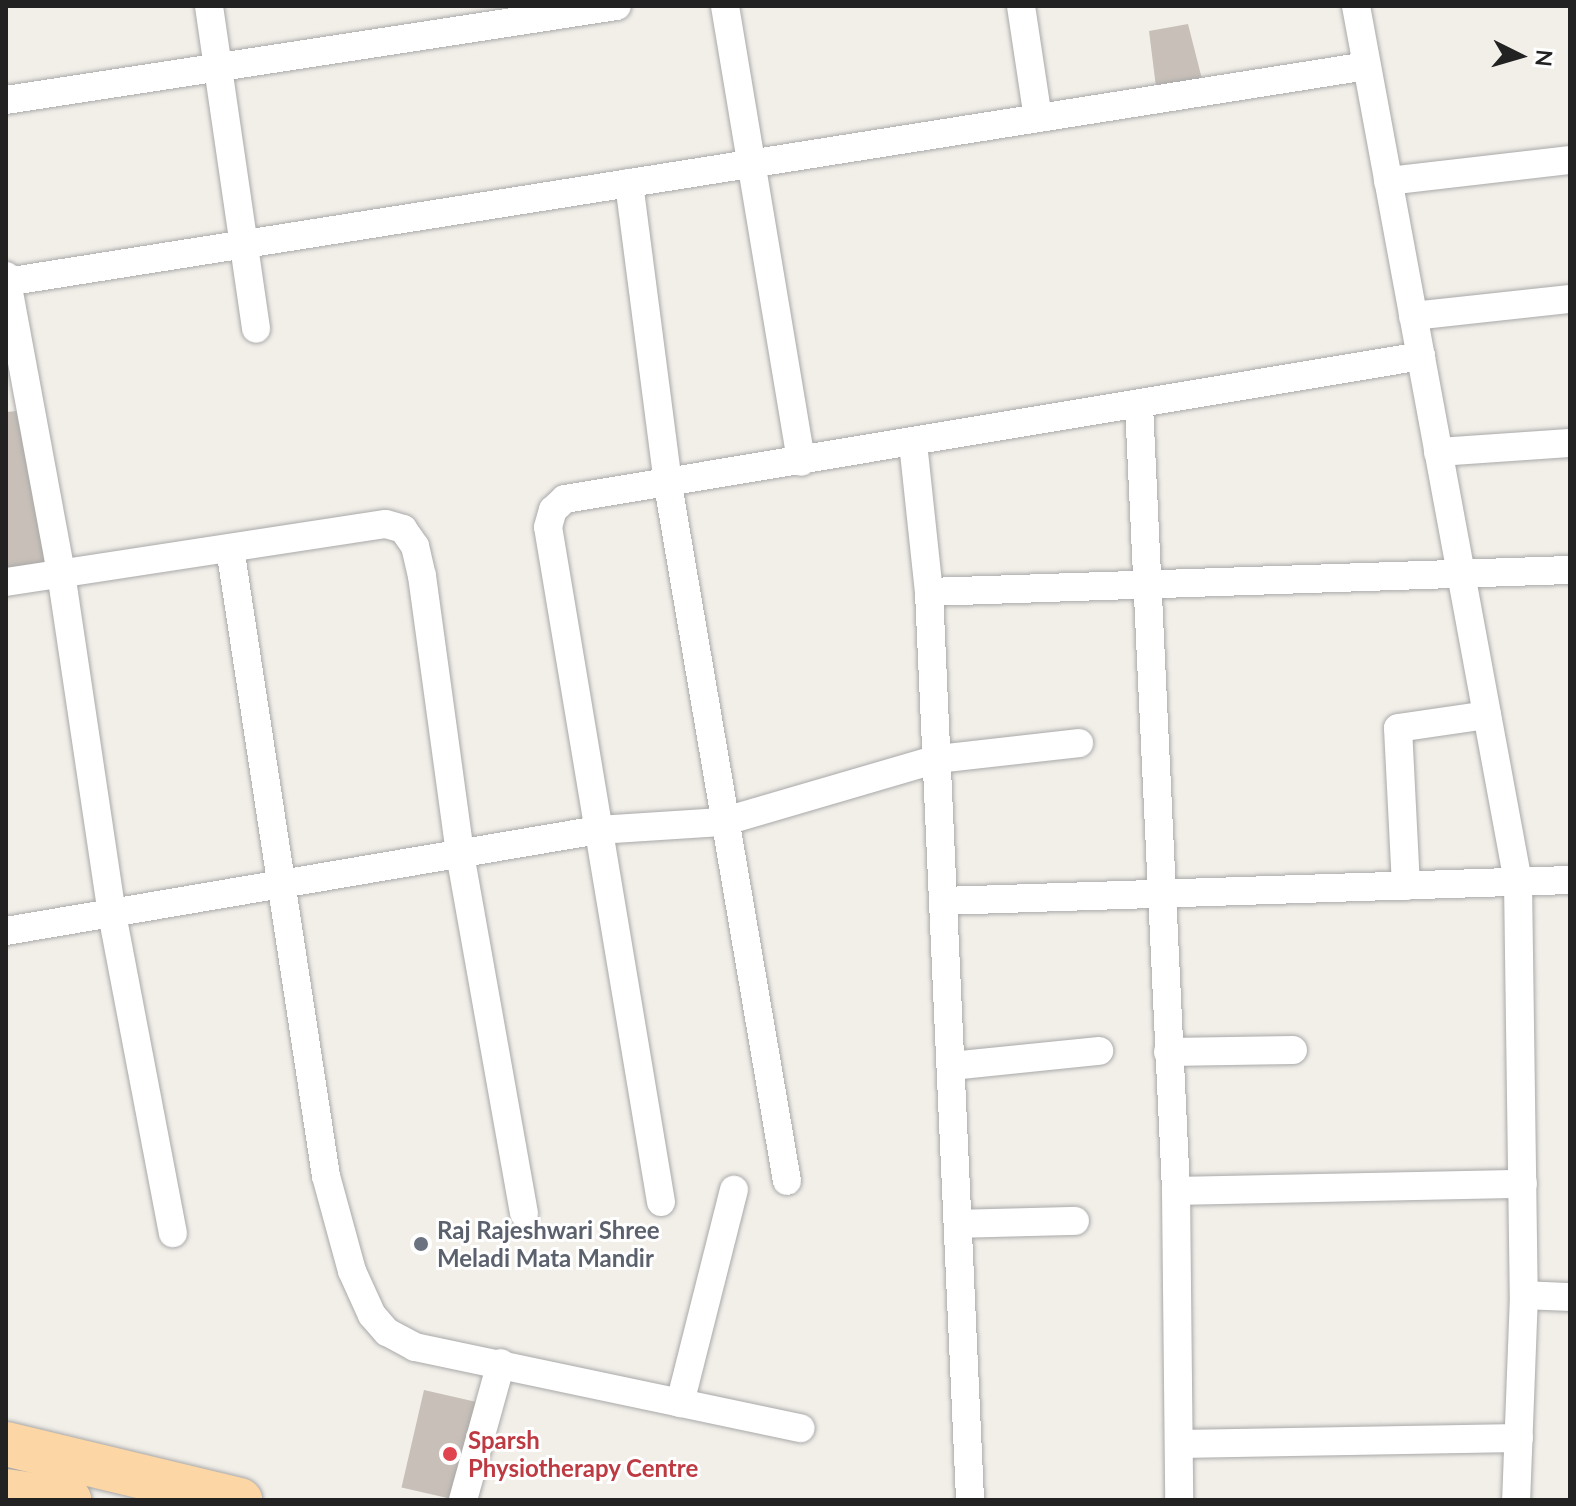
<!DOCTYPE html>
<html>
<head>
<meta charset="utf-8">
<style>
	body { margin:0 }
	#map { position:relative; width:1576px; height:1506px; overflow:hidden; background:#f2efe9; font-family:Lato,sans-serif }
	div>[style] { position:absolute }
	.building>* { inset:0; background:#c7bfb8; transform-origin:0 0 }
	.roads { filter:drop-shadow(0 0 2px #a9a9a9) drop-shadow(0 0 2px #a9a9a9) }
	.minor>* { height:28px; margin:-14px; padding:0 14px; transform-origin:14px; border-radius:14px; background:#fff }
	.primary>* { height:44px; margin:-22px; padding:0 22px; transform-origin:22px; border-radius:22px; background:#fcd6a4 }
	.dots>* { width:22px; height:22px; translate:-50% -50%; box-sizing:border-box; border:4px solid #fff; border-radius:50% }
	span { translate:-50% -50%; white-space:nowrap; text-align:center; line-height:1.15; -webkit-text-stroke:6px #fff; paint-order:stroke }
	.worship-label { font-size:24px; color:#5b616d; font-weight:700 }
	.left { translate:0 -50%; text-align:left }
	.health-label { font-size:24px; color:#be3a42; font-weight:700 }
	.frame { position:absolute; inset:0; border:8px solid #222; pointer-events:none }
	.north { position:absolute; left:1480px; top:16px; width:80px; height:80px; -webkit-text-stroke:6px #fff; paint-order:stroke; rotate:95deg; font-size:22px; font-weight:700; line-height:32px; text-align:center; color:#222 }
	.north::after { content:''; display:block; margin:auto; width:28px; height:36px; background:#222; clip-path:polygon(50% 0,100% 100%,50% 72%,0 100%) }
</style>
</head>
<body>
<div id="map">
	<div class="building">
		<i style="clip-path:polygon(1188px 24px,1203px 83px,1156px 87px,1149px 31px)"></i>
		<i style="clip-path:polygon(28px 410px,46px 564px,6px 568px,6px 412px)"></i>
		<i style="left:424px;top:1390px;width:55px;height:100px;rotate:13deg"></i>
	</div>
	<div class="roads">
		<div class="minor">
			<i style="left:209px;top:6px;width:326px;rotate:81.7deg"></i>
			<i style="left:725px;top:6px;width:462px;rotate:80.5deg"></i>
			<i style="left:1021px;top:6px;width:113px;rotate:81.4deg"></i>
			<i style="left:1356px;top:6px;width:891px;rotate:79.52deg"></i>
			<i style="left:1518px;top:882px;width:413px;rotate:89.2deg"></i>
			<i style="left:1524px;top:1295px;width:205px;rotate:92.2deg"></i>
			<i style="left:6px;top:100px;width:618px;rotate:-8.75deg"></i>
			<i style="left:1388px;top:181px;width:183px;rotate:-6.6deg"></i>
			<i style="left:629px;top:183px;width:305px;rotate:82.6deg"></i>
			<i style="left:668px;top:485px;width:706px;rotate:80.3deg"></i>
			<i style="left:6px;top:276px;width:302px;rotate:79.5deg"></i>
			<i style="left:61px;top:573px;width:345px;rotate:81.5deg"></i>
			<i style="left:112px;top:914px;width:325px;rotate:79.2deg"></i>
			<i style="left:6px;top:282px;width:1377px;rotate:-9.02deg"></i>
			<i style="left:1413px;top:316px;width:158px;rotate:-6.2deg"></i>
			<i style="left:1139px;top:405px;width:787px;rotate:87.3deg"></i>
			<i style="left:1176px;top:1191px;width:309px;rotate:89.4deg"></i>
			<i style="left:913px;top:443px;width:150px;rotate:83.9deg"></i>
			<i style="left:929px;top:592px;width:909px;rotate:87.41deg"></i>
			<i style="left:1438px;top:452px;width:132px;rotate:-3.9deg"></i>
			<i style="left:230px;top:548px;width:635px;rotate:81.31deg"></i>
			<i style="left:326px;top:1176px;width:98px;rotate:74.7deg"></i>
			<i style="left:352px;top:1271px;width:48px;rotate:65.6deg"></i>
			<i style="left:372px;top:1315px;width:23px;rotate:49deg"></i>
			<i style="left:387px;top:1332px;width:32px;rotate:28deg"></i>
			<i style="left:415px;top:1347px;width:394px;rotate:11.9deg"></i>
			<i style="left:6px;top:582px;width:384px;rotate:-8.7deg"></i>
			<i style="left:386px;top:524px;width:18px;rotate:16deg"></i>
			<i style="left:403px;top:529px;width:21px;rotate:55deg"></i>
			<i style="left:415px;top:546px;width:31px;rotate:77deg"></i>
			<i style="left:422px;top:576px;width:281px;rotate:82.2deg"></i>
			<i style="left:460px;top:854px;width:365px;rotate:79.9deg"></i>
			<i style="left:929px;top:592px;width:641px;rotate:-1.97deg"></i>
			<i style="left:1406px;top:886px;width:158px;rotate:-92.9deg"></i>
			<i style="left:1398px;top:728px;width:90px;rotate:-8.3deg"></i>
			<i style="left:943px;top:901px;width:627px;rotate:-1.92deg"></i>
			<i style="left:6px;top:931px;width:601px;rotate:-9.68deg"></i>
			<i style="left:598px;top:830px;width:124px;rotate:-3.7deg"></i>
			<i style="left:722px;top:822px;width:224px;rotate:-16.3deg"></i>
			<i style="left:937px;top:759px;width:143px;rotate:-6.4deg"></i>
			<i style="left:1168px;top:1052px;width:125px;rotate:-0.9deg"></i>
			<i style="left:951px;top:1066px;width:149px;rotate:-5.8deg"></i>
			<i style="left:1176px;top:1191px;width:347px;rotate:-1.2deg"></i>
			<i style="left:661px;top:1202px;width:684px;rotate:-99.5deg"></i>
			<i style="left:548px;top:527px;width:18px;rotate:-74deg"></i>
			<i style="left:553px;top:510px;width:16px;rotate:-43deg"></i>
			<i style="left:565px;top:499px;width:868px;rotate:-9.48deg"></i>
			<i style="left:958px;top:1224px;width:117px;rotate:-1.5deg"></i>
			<i style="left:1524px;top:1295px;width:46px;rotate:2.5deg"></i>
			<i style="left:680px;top:1403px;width:220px;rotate:-75.8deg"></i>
			<i style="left:1179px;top:1444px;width:340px;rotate:-1deg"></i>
			<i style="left:463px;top:1500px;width:142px;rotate:-74.5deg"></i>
		</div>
		<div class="primary">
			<i style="left:6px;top:1444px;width:241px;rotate:13.5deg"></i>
			<i style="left:6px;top:1491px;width:64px;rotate:8.1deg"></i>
		</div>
	</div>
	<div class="dots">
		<i style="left:421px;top:1244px;background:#6b7280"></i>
		<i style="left:450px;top:1454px;background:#e0444e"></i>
	</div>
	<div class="worship-label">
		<span class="left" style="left:437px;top:1244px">Raj Rajeshwari Shree<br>Meladi Mata Mandir</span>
	</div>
	<div class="health-label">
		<span class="left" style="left:468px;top:1454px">Sparsh<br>Physiotherapy Centre</span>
	</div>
	<div class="frame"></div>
	<div class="north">N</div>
</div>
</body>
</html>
